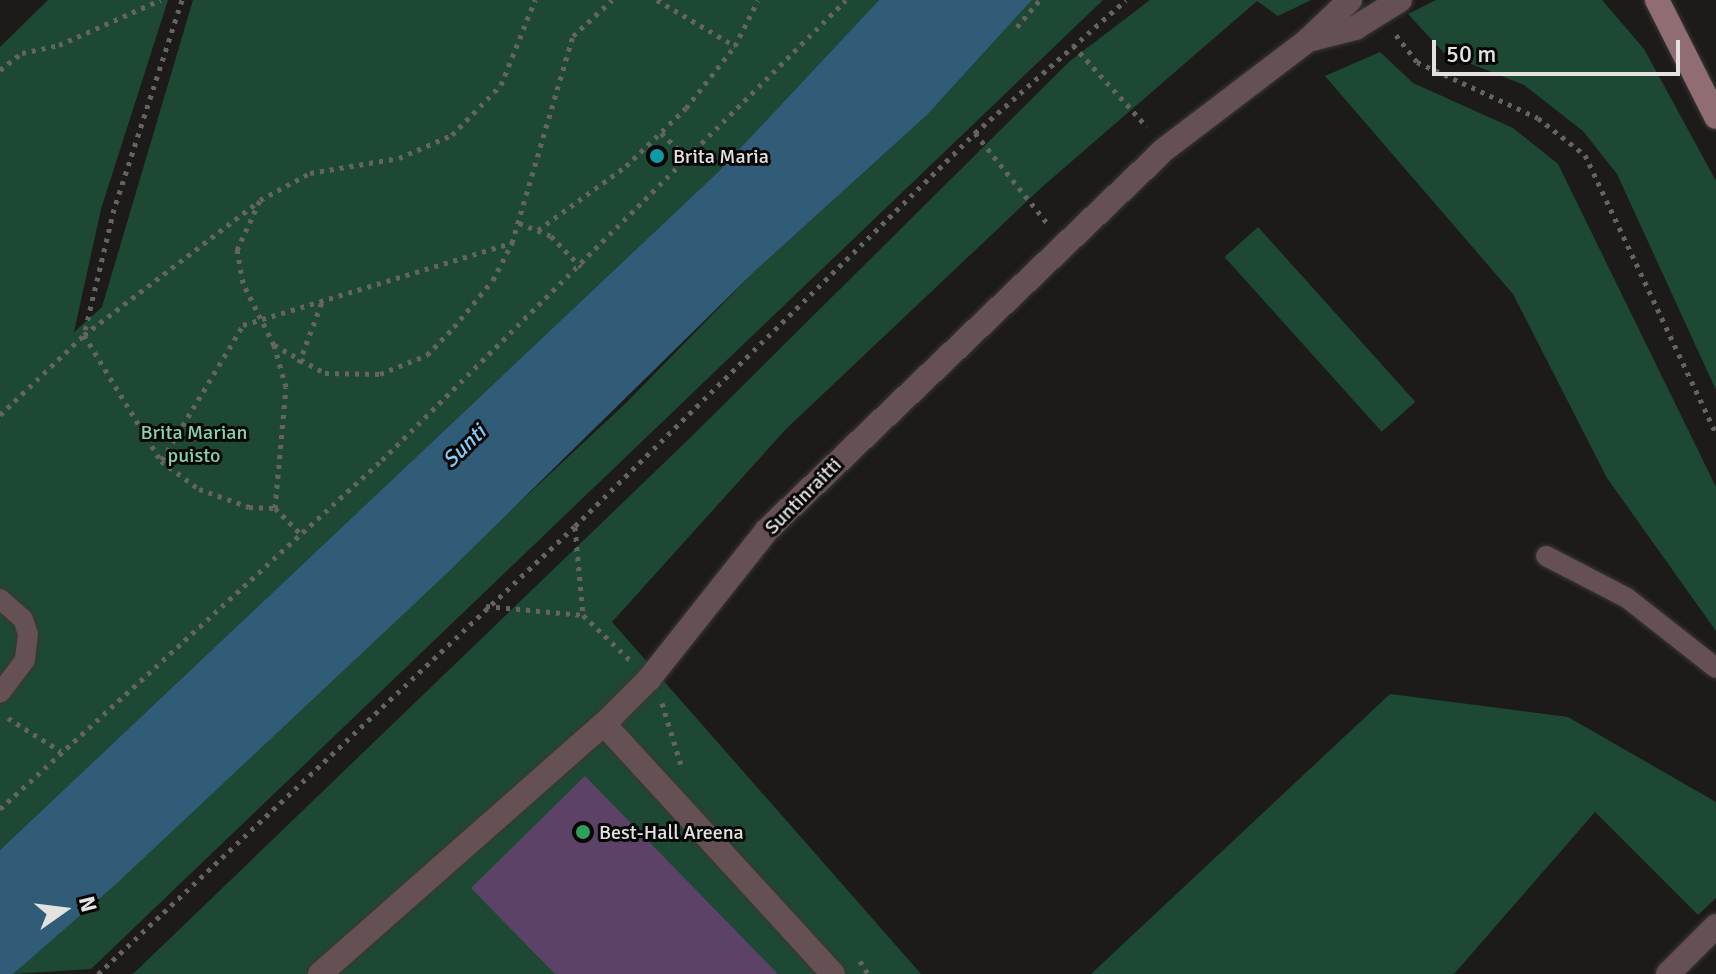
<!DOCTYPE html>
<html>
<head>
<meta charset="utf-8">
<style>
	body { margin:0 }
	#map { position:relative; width:1716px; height:974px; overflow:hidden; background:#1d1b19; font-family:Signika,sans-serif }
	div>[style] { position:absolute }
	.green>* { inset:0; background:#1d4934; transform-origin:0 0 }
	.water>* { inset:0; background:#315c77 }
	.building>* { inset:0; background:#5c4266 }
	.path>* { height:5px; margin-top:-2.5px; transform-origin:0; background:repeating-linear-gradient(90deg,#666462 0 4px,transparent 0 10px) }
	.roads { filter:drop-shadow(0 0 2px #393735) drop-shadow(0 0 2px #393735) }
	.lane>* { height:20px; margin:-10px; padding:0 10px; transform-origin:10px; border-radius:10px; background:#655053 }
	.street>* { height:24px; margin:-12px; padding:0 12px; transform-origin:12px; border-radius:12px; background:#655053 }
	.secondary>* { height:24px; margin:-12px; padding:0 12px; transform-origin:12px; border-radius:12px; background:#8f6d73 }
	.dots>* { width:22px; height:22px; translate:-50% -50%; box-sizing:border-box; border:4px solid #070606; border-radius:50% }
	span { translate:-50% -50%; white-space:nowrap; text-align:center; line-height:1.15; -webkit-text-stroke:6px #070606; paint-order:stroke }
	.poi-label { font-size:20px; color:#e3e2e0 }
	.left { translate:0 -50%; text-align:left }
	.park-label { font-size:20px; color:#86d2aa }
	.street-label { font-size:20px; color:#e3e2e0 }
	.water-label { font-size:22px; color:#86ccf9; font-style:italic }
	.north { position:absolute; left:24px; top:870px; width:80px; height:80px; -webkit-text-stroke:6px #070606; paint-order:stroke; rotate:76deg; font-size:22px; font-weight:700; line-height:32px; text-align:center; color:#e3e2e0 }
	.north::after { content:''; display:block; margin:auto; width:28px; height:36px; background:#e3e2e0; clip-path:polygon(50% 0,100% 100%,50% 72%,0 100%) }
	.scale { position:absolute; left:1432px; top:40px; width:248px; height:36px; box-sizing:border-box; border:4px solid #e3e2e0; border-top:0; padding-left:10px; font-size:24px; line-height:28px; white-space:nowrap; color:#e3e2e0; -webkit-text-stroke:6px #070606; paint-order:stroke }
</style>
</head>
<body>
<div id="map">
	<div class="green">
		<i style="clip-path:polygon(48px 0,168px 0,101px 209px,74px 332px,102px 307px,193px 0,879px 0,718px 172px,0 850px,0 47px)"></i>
		<i style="clip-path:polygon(1032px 0,1103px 0,91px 969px,13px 974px,626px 403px,755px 271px,927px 115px)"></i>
		<i style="clip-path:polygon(1150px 0,1311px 0,1278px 16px,1257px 1px,1042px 187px,786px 429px,612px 622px,921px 974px,133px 974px,691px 437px,1070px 61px)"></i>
		<i style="clip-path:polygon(1436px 0,1602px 0,1644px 49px,1716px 181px,1716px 390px,1617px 174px,1583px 131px,1524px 85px,1444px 53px,1408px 14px)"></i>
		<i style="clip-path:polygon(1380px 52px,1413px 83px,1513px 128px,1558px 164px,1716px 487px,1716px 631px,1607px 478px,1513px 294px,1325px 76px)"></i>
		<i style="left:1258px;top:227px;width:235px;height:45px;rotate:48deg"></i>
		<i style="clip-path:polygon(1390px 694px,1568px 717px,1716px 802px,1716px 898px,1698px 915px,1595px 812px,1454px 974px,1091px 974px)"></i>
	</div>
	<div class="water">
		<i style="clip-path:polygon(879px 0,1032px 0,927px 115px,755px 271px,445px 575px,116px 884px,13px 974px,0 974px,0 850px,718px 172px)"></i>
	</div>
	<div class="building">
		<i style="clip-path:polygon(585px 776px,778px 974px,555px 974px,471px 888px)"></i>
	</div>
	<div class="path">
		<i style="left:182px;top:0;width:220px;rotate:108deg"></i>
		<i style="left:114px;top:209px;width:130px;rotate:103.4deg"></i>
		<i style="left:84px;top:335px;width:148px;rotate:58.6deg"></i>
		<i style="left:161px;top:461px;width:47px;rotate:36.4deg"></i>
		<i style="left:199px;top:489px;width:53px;rotate:19.8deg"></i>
		<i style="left:249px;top:507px;width:26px;rotate:2deg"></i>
		<i style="left:275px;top:508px;width:121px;rotate:-84.8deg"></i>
		<i style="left:286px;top:387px;width:44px;rotate:-105.9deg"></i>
		<i style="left:274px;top:345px;width:69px;rotate:-116.6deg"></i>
		<i style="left:243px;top:283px;width:34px;rotate:-100deg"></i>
		<i style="left:237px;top:250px;width:55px;rotate:-65.3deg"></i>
		<i style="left:260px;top:200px;width:57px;rotate:-28.4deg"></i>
		<i style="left:310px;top:173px;width:90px;rotate:-9.6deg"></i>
		<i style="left:399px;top:158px;width:58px;rotate:-23.5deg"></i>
		<i style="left:452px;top:135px;width:70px;rotate:-45.6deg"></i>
		<i style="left:501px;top:85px;width:92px;rotate:-68.2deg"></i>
		<i style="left:657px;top:0;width:91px;rotate:30.5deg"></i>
		<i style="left:735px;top:46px;width:51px;rotate:-63.4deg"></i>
		<i style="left:1017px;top:27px;width:35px;rotate:-50deg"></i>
		<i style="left:1396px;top:35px;width:34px;rotate:52deg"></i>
		<i style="left:1417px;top:62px;width:133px;rotate:24.8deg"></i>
		<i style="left:1538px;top:118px;width:60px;rotate:38.2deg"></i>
		<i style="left:1585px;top:155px;width:308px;rotate:64.8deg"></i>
		<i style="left:1073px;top:45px;width:110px;rotate:47.9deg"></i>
		<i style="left:0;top:70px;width:28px;rotate:-38deg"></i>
		<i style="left:22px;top:53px;width:38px;rotate:-12deg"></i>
		<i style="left:59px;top:45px;width:111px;rotate:-24deg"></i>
		<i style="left:661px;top:133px;width:38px;rotate:43deg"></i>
		<i style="left:975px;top:133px;width:115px;rotate:51.3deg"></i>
		<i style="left:519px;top:223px;width:35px;rotate:22deg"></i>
		<i style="left:551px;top:236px;width:43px;rotate:45.9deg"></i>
		<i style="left:538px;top:230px;width:109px;rotate:-36deg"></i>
		<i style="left:626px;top:166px;width:83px;rotate:-44deg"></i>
		<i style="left:686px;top:108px;width:79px;rotate:-51.7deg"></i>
		<i style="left:274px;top:345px;width:58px;rotate:28.8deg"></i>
		<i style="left:325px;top:373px;width:55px;rotate:1deg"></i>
		<i style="left:380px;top:374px;width:51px;rotate:-22deg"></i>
		<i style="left:427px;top:355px;width:39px;rotate:-46deg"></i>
		<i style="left:454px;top:327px;width:61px;rotate:-50.3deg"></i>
		<i style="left:493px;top:280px;width:42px;rotate:-62.8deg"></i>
		<i style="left:512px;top:243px;width:216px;rotate:-73.6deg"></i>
		<i style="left:573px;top:36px;width:53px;rotate:-42.7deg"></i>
		<i style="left:299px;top:363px;width:68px;rotate:-69.4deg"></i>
		<i style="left:0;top:415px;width:116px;rotate:-43.6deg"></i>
		<i style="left:84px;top:335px;width:219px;rotate:-37.4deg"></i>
		<i style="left:162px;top:460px;width:157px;rotate:-59deg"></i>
		<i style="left:243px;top:325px;width:280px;rotate:-17deg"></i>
		<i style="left:275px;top:508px;width:37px;rotate:45deg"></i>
		<i style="left:575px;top:527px;width:88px;rotate:84.8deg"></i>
		<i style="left:583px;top:615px;width:65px;rotate:43.8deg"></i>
		<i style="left:486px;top:606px;width:97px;rotate:5.3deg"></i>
		<i style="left:662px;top:703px;width:65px;rotate:73deg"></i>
		<i style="left:8px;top:718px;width:62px;rotate:32.4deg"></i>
		<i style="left:0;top:809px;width:517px;rotate:-42.42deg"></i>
		<i style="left:382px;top:460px;width:653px;rotate:-44.75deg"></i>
		<i style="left:860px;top:961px;width:15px;rotate:58deg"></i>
		<i style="left:98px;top:974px;width:654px;rotate:-43.2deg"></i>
		<i style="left:575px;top:526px;width:561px;rotate:-44.49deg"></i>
		<i style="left:975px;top:133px;width:201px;rotate:-41.4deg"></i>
	</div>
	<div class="roads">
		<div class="lane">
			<i style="left:1546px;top:556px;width:91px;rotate:27.4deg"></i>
			<i style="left:1627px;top:598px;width:113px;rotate:38.2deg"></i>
			<i style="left:0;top:599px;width:30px;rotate:41deg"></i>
			<i style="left:23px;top:619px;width:16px;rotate:72deg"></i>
			<i style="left:28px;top:634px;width:26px;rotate:97deg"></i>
			<i style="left:25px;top:660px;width:41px;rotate:127.1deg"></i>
		</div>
		<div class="street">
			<i style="left:1308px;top:40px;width:49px;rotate:-14.3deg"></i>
			<i style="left:1355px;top:28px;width:53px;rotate:-31.9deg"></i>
			<i style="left:604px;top:724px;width:339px;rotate:47.5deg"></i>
			<i style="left:320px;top:974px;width:378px;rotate:-41.4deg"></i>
			<i style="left:604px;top:724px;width:64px;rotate:-45deg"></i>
			<i style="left:649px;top:679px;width:190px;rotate:-51.6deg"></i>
			<i style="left:767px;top:530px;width:551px;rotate:-43.75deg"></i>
			<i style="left:1165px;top:149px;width:180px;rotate:-37.3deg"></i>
			<i style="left:1308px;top:40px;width:58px;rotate:-43.6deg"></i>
			<i style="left:1668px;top:974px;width:68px;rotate:-45deg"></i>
		</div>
		<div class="secondary">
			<i style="left:1657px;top:0;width:131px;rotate:63.2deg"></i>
		</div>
	</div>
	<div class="dots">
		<i style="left:657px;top:156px;background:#0f9aa8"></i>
		<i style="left:583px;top:832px;background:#2e9e5b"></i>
	</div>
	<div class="poi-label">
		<span class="left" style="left:673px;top:156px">Brita Maria</span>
		<span class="left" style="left:599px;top:832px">Best‑Hall Areena</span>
	</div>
	<div class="park-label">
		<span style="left:194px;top:444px">Brita Marian<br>puisto</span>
	</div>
	<div class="street-label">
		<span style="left:803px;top:496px;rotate:-45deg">Suntinraitti</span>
	</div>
	<div class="water-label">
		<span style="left:464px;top:446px;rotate:-44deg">Sunti</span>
	</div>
	<div class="north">N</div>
	<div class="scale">50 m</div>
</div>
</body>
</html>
